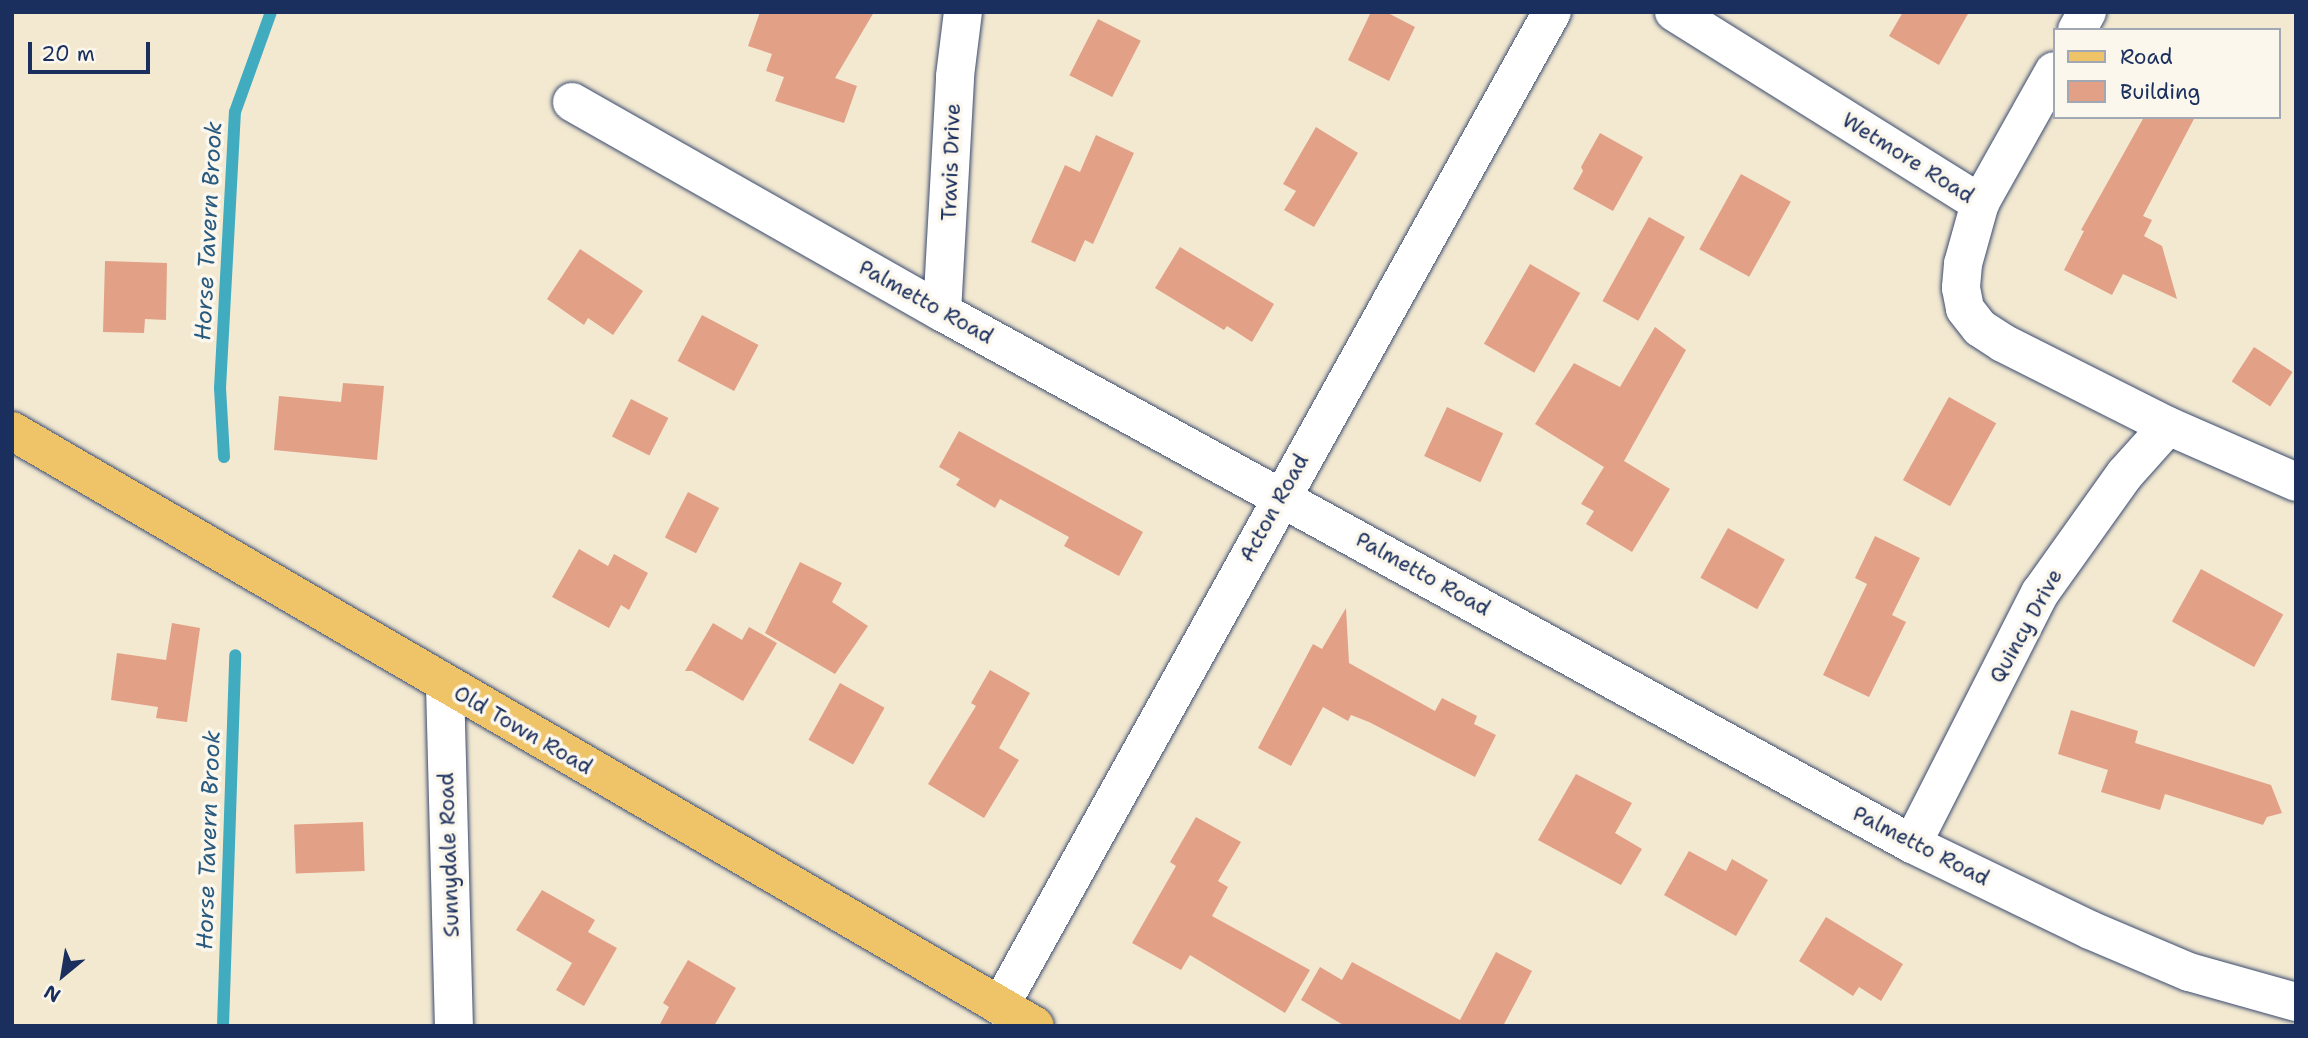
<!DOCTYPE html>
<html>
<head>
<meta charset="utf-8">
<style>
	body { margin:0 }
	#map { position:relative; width:2308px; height:1038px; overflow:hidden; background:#f3e9d1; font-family:"Shantell Sans",sans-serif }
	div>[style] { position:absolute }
	.stream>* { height:12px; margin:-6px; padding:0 6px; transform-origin:6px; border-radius:6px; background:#41abc0 }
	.building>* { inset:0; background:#e2a087; transform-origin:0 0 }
	.roads { filter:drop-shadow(0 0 2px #3b4b6f) drop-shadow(0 0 2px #3b4b6f) }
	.minor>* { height:38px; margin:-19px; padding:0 19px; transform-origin:19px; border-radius:19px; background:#fff }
	.major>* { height:38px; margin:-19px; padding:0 19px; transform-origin:19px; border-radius:19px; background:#efc469 }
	span { translate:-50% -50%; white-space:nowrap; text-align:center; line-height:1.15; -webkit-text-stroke:7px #fbf7ec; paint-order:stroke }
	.street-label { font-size:21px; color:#1b2f5e }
	.water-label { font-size:23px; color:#285a80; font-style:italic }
	.frame { position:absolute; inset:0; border:14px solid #1b2f5e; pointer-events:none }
	.legend { position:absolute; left:2053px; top:28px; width:228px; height:91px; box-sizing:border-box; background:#fbf7ec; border:2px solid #a1a7b3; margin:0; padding:9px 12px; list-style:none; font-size:21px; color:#1b2f5e }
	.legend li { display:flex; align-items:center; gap:14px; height:35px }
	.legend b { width:35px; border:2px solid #a1a7b3 }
	.north { position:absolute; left:28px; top:940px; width:70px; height:70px; -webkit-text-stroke:5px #fbf7ec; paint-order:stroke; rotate:210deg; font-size:19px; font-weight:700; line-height:28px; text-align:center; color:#1b2f5e }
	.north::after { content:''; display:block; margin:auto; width:24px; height:32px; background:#1b2f5e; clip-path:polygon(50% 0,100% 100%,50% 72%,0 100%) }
	.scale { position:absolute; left:28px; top:42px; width:122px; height:32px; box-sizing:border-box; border:4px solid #1b2f5e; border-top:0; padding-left:9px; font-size:21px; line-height:24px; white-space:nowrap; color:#1b2f5e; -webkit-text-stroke:5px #fbf7ec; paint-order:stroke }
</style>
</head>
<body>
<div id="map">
	<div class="stream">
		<i style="left:224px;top:457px;width:69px;rotate:-93.3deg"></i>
		<i style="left:220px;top:388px;width:276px;rotate:-86.9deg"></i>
		<i style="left:235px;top:112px;width:106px;rotate:-70.2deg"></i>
		<i style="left:223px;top:1026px;width:371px;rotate:-88.1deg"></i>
	</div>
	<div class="building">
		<i style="clip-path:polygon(760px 12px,874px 12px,835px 78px,857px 86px,844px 123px,775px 101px,784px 77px,766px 71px,772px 54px,748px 46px)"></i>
		<i style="clip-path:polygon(1371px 12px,1386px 12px,1415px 27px,1389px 81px,1348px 60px)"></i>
		<i style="clip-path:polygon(1903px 12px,1969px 12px,1939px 65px,1889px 36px)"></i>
		<i style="left:1098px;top:19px;width:48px;height:63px;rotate:27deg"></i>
		<i style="clip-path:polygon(2144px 117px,2195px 117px,2143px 216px,2152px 220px,2144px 236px,2162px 246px,2177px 299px,2123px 274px,2112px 295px,2064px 270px,2084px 231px,2081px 230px)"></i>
		<i style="clip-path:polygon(1316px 127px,1358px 153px,1314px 227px,1284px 210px,1296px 191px,1283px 184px)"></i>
		<i style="clip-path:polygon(1600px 133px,1643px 157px,1613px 211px,1573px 189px,1583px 171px,1581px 167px)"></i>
		<i style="clip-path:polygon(1096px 135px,1134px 153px,1093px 244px,1085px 240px,1075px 262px,1031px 242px,1065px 165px,1080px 172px)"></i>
		<i style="left:1741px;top:174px;width:57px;height:86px;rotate:29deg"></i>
		<i style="left:1649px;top:217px;width:41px;height:96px;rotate:29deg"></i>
		<i style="clip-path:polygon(1180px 247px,1274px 304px,1252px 342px,1227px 326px,1224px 330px,1155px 288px)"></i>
		<i style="clip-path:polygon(580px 249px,643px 291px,613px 335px,588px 318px,584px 325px,547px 299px)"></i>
		<i style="clip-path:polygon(105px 261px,167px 263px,166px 320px,145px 319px,144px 333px,103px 332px)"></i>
		<i style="left:1530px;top:264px;width:58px;height:92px;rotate:30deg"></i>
		<i style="left:702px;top:315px;width:64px;height:52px;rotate:28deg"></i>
		<i style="clip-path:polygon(1655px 327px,1686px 350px,1624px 461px,1670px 489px,1632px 552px,1586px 524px,1594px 511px,1581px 504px,1604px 467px,1535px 424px,1574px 363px,1620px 387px)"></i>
		<i style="left:2254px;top:347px;width:46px;height:41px;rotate:33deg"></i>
		<i style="clip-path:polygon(343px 383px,384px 386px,377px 460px,274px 450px,279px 396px,341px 402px)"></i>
		<i style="left:1949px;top:397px;width:54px;height:95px;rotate:29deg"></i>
		<i style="left:631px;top:399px;width:42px;height:42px;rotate:27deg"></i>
		<i style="left:1447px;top:407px;width:62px;height:54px;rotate:25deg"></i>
		<i style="clip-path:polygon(959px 431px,1143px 532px,1119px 576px,1064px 546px,1069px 537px,1000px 499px,995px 508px,956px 485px,960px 479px,939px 467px)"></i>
		<i style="left:688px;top:492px;width:35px;height:51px;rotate:27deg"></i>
		<i style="left:1728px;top:528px;width:65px;height:57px;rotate:29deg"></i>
		<i style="clip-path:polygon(1875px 536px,1920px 558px,1892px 615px,1906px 622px,1869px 697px,1823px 675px,1867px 584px,1855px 578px)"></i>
		<i style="clip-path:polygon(579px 549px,608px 566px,614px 554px,648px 573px,629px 610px,621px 605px,609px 628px,552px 597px)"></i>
		<i style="clip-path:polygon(800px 562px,842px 583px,832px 602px,868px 626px,835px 674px,765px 633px)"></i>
		<i style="left:2201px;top:569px;width:94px;height:60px;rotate:29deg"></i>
		<i style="clip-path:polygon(1346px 608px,1349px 663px,1435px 711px,1442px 698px,1477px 716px,1474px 724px,1496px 735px,1475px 777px,1369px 722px,1351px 715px,1348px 721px,1323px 707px,1291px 766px,1258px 748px,1313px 644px,1322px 649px)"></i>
		<i style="clip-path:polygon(172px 623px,200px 628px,187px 722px,156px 718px,158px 707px,111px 700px,117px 653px,166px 660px)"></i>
		<i style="clip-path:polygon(713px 623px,742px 640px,749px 627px,777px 643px,743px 701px,692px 671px,685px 671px)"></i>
		<i style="clip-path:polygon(990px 670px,1030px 693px,999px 748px,1019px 760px,984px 818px,928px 784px,976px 706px,971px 703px)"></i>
		<i style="left:840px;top:683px;width:51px;height:65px;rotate:29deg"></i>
		<i style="clip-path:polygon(2071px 710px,2138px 731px,2135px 743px,2271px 785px,2282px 813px,2267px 817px,2263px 825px,2165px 794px,2160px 810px,2101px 792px,2108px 770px,2058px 754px)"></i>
		<i style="clip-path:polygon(1576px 774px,1632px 803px,1615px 833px,1642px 849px,1621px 885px,1538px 840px)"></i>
		<i style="clip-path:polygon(1196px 817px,1241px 842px,1218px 881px,1228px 887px,1212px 916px,1310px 970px,1285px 1013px,1190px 955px,1181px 970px,1132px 943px,1176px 866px,1170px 862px)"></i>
		<i style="left:363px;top:822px;width:49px;height:69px;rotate:88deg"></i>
		<i style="clip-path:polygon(1689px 851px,1726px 871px,1732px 859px,1768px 880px,1736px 936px,1664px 895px)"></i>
		<i style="clip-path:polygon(542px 890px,595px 920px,588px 932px,617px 948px,584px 1006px,556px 990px,572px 963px,516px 930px)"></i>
		<i style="clip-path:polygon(1826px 917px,1903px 964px,1881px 1001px,1859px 987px,1853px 996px,1799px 961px)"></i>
		<i style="clip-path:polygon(1496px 952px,1532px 971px,1503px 1026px,1345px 1026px,1301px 1000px,1320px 967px,1342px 980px,1352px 962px,1460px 1020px)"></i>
		<i style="clip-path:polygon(688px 960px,736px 988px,714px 1026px,659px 1026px,669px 1007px,663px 1003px)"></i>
	</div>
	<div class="roads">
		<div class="minor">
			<i style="left:1674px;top:12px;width:361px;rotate:32deg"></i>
			<i style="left:1980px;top:203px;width:63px;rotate:105.6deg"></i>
			<i style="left:1963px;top:264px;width:24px;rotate:95deg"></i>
			<i style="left:1961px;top:288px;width:21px;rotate:79deg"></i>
			<i style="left:1965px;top:309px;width:24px;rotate:52deg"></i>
			<i style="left:1980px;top:328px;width:27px;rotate:33deg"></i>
			<i style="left:2003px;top:343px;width:185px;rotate:26.7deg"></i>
			<i style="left:2168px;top:426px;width:140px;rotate:23.6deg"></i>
			<i style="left:2077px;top:30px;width:21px;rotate:-61deg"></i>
			<i style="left:572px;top:102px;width:425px;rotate:29.6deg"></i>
			<i style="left:942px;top:312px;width:1106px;rotate:28.74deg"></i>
			<i style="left:1912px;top:844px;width:198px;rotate:25.8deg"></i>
			<i style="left:2090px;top:930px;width:108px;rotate:23deg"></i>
			<i style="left:2189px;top:972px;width:111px;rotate:15.7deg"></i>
			<i style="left:1980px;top:203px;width:151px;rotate:-60.7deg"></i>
			<i style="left:942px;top:312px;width:236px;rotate:-86.8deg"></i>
			<i style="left:955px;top:76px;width:64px;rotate:-82.9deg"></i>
			<i style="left:445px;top:685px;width:341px;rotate:88.5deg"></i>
			<i style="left:1912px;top:844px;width:282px;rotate:-63deg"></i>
			<i style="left:2040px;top:593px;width:146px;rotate:-54.5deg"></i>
			<i style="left:2125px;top:474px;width:64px;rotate:-48.1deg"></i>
			<i style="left:1000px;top:1006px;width:1137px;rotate:-60.96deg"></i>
		</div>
		<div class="major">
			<i style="left:12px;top:431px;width:1183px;rotate:30.18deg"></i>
		</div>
	</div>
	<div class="street-label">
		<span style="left:1908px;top:158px;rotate:32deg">Wetmore Road</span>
		<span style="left:951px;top:162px;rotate:-88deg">Travis Drive</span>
		<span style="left:926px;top:302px;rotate:29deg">Palmetto Road</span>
		<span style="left:1274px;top:508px;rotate:-61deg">Acton Road</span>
		<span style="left:1423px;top:574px;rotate:29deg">Palmetto Road</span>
		<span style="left:2026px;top:626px;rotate:-61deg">Quincy Drive</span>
		<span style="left:523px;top:730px;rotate:30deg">Old Town Road</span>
		<span style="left:1921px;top:846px;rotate:27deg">Palmetto Road</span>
		<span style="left:449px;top:855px;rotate:-92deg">Sunnydale Road</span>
	</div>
	<div class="water-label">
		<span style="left:208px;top:231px;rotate:-87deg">Horse Tavern Brook</span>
		<span style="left:208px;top:840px;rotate:-88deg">Horse Tavern Brook</span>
	</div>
	<div class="frame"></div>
	<ul class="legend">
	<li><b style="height:9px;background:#efc469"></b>Road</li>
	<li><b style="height:19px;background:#e2a087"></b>Building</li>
	</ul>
	<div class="north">N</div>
	<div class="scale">20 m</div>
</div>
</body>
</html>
